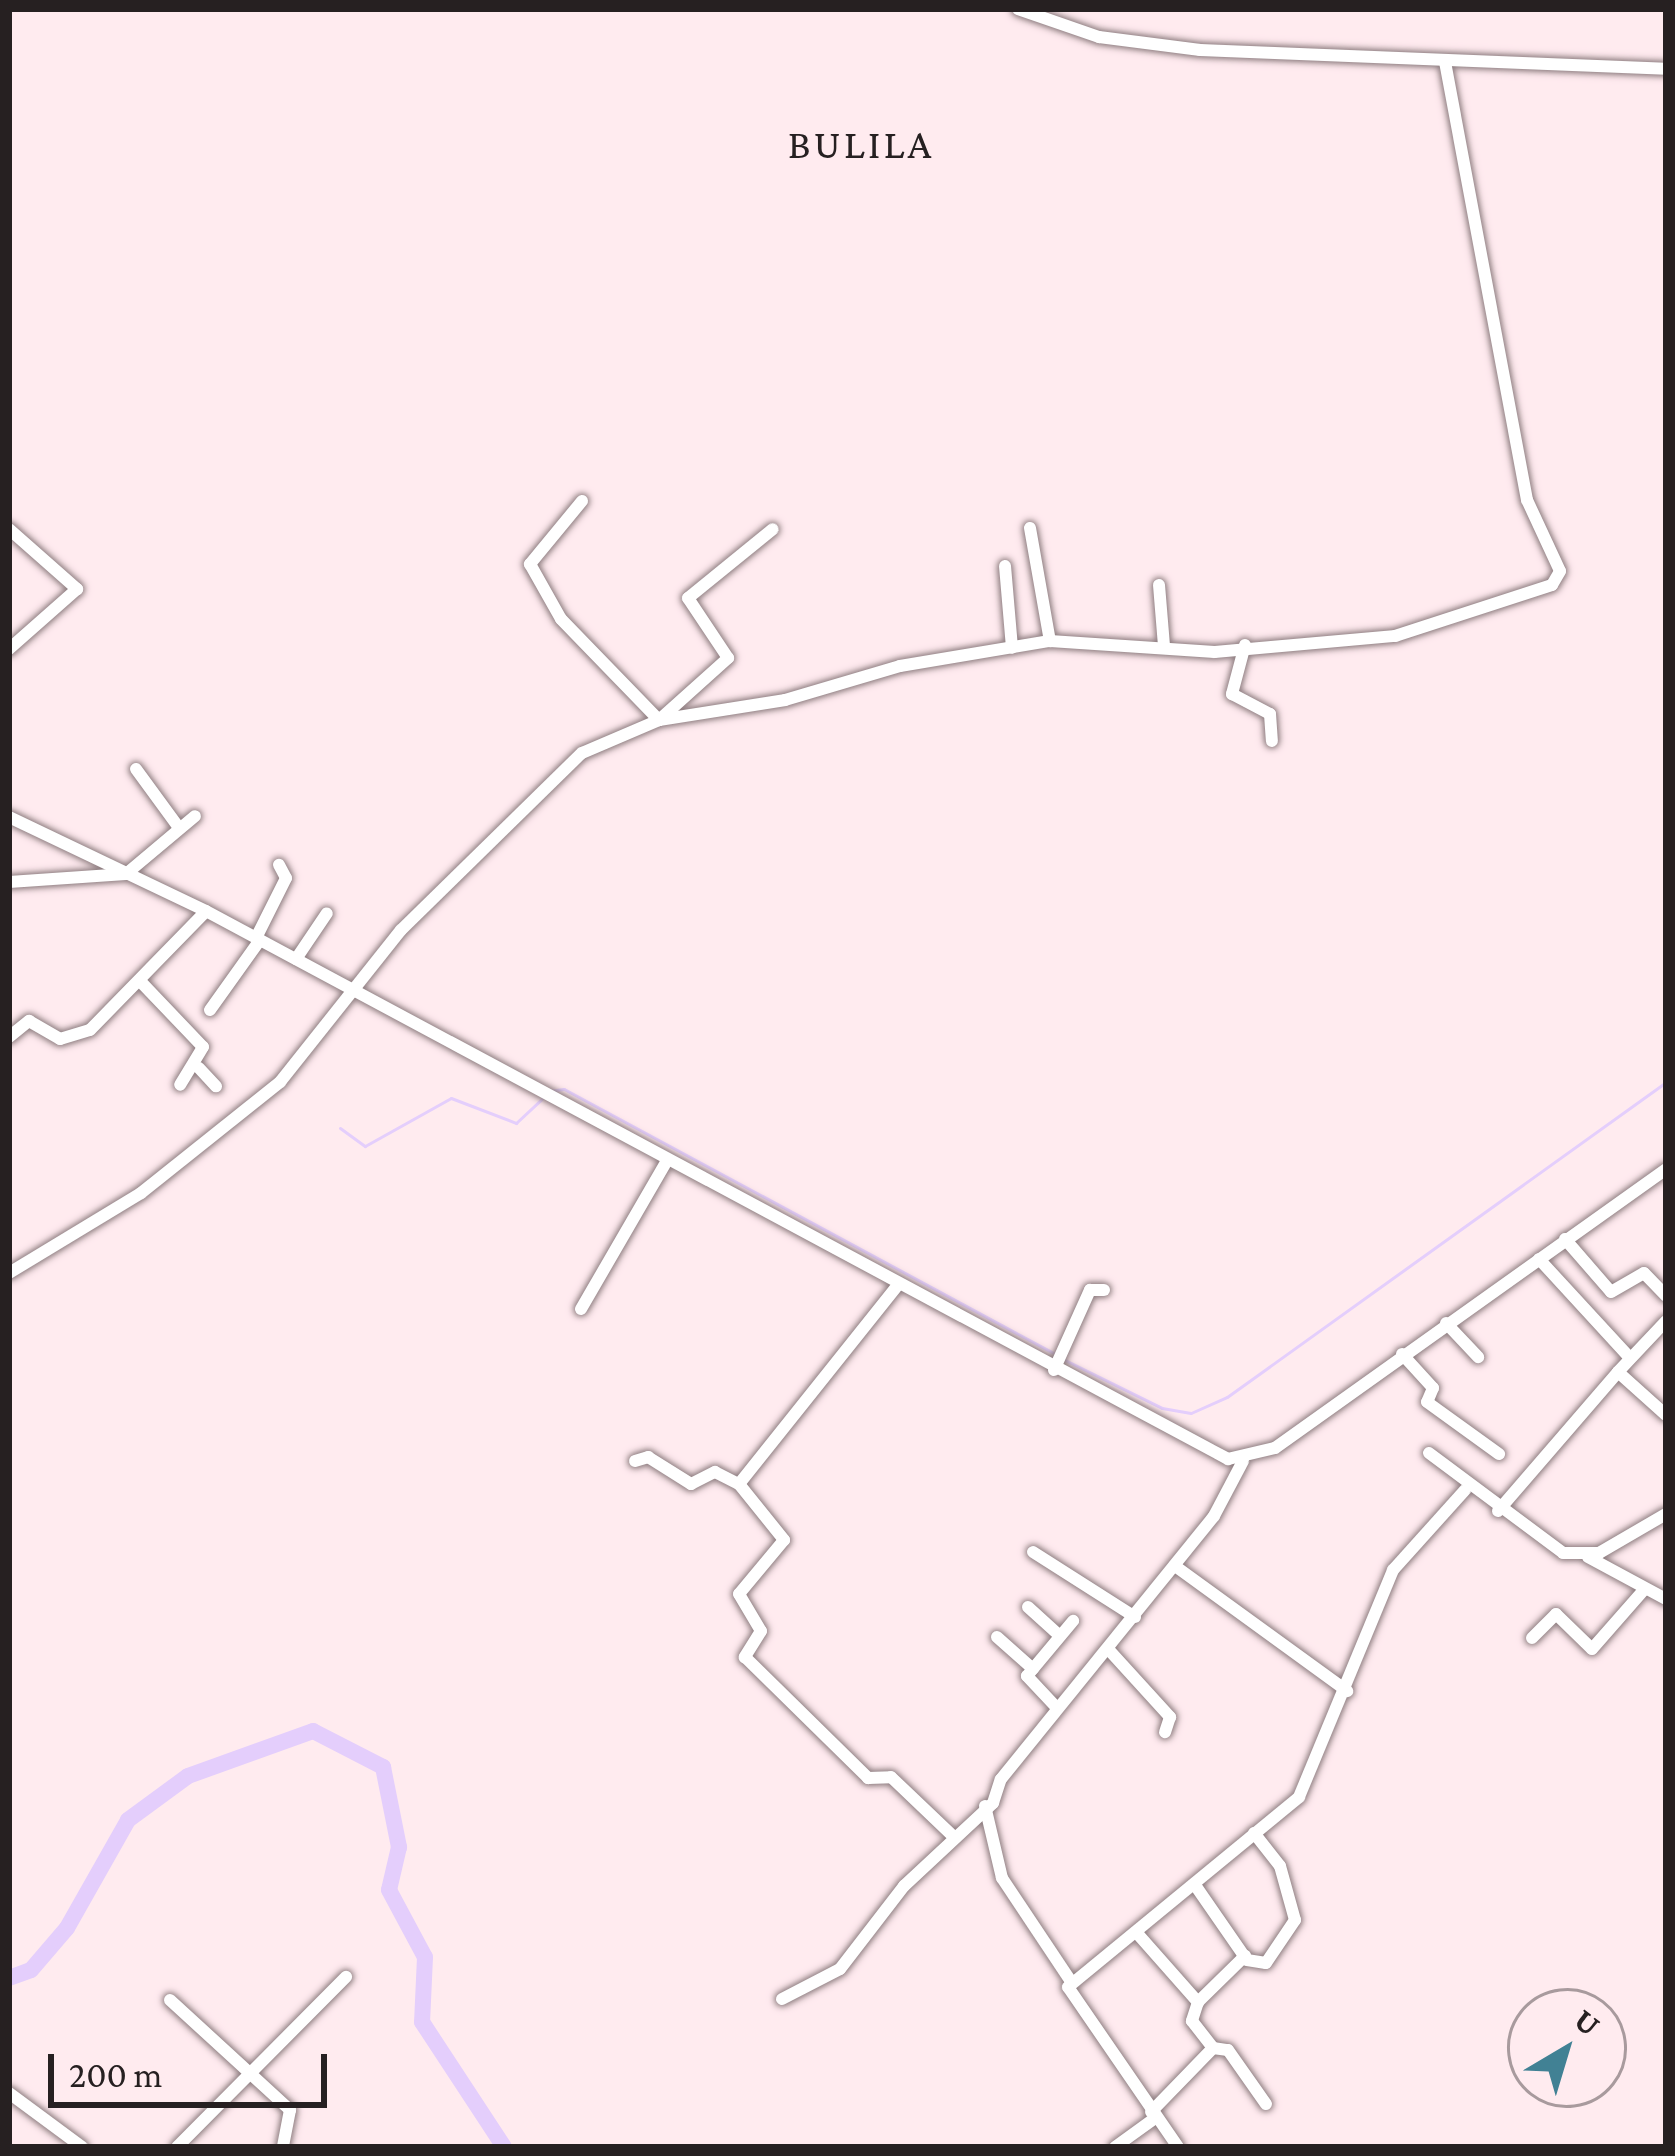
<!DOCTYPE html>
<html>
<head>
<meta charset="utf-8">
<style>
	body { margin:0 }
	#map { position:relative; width:1675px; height:2156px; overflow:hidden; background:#ffebef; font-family:"Crimson Pro",serif }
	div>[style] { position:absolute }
	.stream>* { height:3px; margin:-1.5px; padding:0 1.5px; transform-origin:1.5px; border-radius:1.5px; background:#e4cefc }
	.river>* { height:16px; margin:-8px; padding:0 8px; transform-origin:8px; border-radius:8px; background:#e4cefc }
	.roads { filter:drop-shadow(0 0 3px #8f7e81) drop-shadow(0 0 3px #8f7e81) }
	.minor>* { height:12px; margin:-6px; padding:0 6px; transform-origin:6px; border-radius:6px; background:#fff }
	span { translate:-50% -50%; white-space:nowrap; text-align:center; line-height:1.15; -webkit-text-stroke:9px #ffebef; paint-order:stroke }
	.quarter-label { font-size:42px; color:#262021; letter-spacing:3px }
	.frame { position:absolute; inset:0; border:12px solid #262021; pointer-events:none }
	.north { position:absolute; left:1507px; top:1988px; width:120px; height:120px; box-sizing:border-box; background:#ffebef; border:3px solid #a89a9d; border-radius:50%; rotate:38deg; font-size:33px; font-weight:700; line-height:48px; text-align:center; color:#262021 }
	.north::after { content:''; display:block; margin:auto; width:42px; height:54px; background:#418194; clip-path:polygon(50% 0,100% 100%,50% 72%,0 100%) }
	.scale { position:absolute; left:48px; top:2054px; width:279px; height:54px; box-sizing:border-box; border:6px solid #262021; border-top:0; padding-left:15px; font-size:36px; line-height:42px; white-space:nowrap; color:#262021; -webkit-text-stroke:9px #ffebef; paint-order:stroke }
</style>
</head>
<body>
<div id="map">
	<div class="stream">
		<i style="left:547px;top:1091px;width:17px;rotate:-7deg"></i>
		<i style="left:564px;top:1089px;width:560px;rotate:28.35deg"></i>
		<i style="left:340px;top:1128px;width:31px;rotate:36deg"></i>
		<i style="left:365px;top:1146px;width:98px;rotate:-29.2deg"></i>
		<i style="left:451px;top:1098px;width:70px;rotate:21deg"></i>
		<i style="left:516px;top:1123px;width:35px;rotate:-43deg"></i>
		<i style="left:1065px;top:1360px;width:108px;rotate:26.3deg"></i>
		<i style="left:1162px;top:1408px;width:29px;rotate:10deg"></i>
		<i style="left:1191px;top:1413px;width:39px;rotate:-24deg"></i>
		<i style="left:1227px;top:1397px;width:540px;rotate:-35.66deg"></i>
	</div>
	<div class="river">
		<i style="left:9px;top:1978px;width:23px;rotate:-20deg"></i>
		<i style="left:31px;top:1970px;width:55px;rotate:-49.4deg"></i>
		<i style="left:67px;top:1928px;width:124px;rotate:-60.5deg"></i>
		<i style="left:128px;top:1820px;width:74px;rotate:-36.3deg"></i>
		<i style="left:188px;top:1776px;width:133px;rotate:-19.8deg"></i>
		<i style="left:313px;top:1731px;width:79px;rotate:27.2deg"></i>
		<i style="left:383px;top:1767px;width:82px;rotate:78.7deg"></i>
		<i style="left:399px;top:1847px;width:44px;rotate:103.1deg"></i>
		<i style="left:389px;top:1890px;width:76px;rotate:61.8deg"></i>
		<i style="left:425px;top:1957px;width:65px;rotate:92.6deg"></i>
		<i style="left:422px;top:2022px;width:149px;rotate:56.7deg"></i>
	</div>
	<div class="roads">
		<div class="minor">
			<i style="left:1018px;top:9px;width:86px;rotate:19.1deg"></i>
			<i style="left:1099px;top:37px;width:102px;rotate:7.3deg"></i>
			<i style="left:1200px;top:50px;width:466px;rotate:2.3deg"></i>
			<i style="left:582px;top:501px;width:82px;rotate:129.5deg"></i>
			<i style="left:530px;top:564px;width:63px;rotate:60.6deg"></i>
			<i style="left:561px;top:619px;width:141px;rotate:45.9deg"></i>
			<i style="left:659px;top:720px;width:93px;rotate:-41.9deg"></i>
			<i style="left:728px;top:658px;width:72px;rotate:-123.7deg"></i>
			<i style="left:688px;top:598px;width:109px;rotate:-39.1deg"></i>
			<i style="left:1030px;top:528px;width:115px;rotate:80deg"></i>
			<i style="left:9px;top:529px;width:91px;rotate:41.4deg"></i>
			<i style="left:77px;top:589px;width:91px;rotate:138.6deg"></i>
			<i style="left:1005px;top:566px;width:82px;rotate:85.1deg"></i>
			<i style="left:1159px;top:585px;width:61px;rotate:85.3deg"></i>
			<i style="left:1245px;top:645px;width:51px;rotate:104.9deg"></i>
			<i style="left:1232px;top:694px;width:43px;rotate:27.8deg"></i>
			<i style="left:1270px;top:714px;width:27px;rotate:86deg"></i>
			<i style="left:136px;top:769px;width:69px;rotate:53.8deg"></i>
			<i style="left:9px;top:817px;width:218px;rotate:25.5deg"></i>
			<i style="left:206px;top:911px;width:1160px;rotate:28.2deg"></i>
			<i style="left:1228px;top:1459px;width:48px;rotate:-13.2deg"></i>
			<i style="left:1275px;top:1448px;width:480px;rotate:-35.5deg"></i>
			<i style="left:9px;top:882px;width:117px;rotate:-3.9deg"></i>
			<i style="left:126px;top:874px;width:90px;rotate:-40deg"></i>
			<i style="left:256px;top:938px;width:67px;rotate:-63.4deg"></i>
			<i style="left:286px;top:878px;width:15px;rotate:-118deg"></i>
			<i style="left:296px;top:959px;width:55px;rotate:-56deg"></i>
			<i style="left:140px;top:981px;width:91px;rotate:46.3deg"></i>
			<i style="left:203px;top:1047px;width:44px;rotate:121.2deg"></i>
			<i style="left:210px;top:1010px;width:86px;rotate:-54.5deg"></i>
			<i style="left:9px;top:1037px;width:26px;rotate:-39deg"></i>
			<i style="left:29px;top:1021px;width:36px;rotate:30deg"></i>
			<i style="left:60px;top:1039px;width:31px;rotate:-17deg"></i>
			<i style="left:90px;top:1030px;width:166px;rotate:-45.7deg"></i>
			<i style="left:199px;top:1068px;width:25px;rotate:47deg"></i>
			<i style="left:1565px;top:1239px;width:70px;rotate:49deg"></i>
			<i style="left:1611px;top:1292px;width:38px;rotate:-30deg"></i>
			<i style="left:1644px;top:1273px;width:32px;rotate:46deg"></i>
			<i style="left:1539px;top:1259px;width:134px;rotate:47.4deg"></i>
			<i style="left:9px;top:1273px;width:154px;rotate:-31.2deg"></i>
			<i style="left:141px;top:1193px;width:178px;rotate:-38.6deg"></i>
			<i style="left:280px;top:1082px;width:194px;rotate:-51.5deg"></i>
			<i style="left:401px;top:930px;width:253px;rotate:-44.4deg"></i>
			<i style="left:582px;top:753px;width:84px;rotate:-23.2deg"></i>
			<i style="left:659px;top:720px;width:128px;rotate:-9deg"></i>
			<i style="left:785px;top:700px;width:120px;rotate:-16.5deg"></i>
			<i style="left:900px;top:666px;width:152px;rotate:-9.5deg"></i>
			<i style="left:1050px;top:641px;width:165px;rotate:3.8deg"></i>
			<i style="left:1215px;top:652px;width:181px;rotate:-5.1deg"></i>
			<i style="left:1395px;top:636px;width:165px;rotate:-18deg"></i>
			<i style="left:1552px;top:585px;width:16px;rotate:-60deg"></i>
			<i style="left:1560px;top:571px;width:78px;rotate:-114.9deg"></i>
			<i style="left:1527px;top:500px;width:447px;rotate:-100.6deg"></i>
			<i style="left:581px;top:1309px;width:173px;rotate:-59.9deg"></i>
			<i style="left:1666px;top:1321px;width:70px;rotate:133.3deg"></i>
			<i style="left:1618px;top:1372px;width:64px;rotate:41.9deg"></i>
			<i style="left:1446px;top:1323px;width:47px;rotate:46.7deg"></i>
			<i style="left:1402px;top:1354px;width:46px;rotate:47.6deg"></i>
			<i style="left:1433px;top:1388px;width:15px;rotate:113deg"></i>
			<i style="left:1427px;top:1402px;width:89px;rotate:35.8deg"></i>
			<i style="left:1054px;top:1370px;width:88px;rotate:-65.8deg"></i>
			<i style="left:1090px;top:1290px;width:14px"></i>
			<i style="left:1429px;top:1453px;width:167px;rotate:36.7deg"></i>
			<i style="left:1563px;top:1553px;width:36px"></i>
			<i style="left:1599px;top:1553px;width:78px;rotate:-30.2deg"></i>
			<i style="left:635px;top:1461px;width:14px;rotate:-17deg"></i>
			<i style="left:648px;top:1457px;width:51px;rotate:32.1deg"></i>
			<i style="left:691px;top:1484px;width:27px;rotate:-27deg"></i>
			<i style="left:715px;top:1472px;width:27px;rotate:27deg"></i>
			<i style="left:739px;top:1484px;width:255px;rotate:-51.4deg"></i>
			<i style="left:739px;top:1484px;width:72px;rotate:51.2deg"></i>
			<i style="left:784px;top:1540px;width:70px;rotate:129.8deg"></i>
			<i style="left:739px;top:1594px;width:43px;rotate:59.3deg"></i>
			<i style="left:761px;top:1631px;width:31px;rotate:122deg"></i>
			<i style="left:745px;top:1657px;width:173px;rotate:44.5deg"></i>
			<i style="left:868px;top:1778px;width:23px;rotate:-2deg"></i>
			<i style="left:891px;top:1777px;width:86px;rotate:43.6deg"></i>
			<i style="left:1498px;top:1511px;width:184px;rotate:-49.2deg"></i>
			<i style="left:1033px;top:1552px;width:121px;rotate:32.5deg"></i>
			<i style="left:1588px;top:1557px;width:89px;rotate:28.3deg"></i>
			<i style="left:1175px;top:1566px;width:213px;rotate:36deg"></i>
			<i style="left:1028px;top:1607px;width:43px;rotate:42.2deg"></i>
			<i style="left:997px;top:1637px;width:48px;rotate:41.6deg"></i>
			<i style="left:1532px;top:1638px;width:34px;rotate:-45deg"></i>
			<i style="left:1556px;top:1614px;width:50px;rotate:44.2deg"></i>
			<i style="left:1592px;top:1649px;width:77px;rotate:-48.7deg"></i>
			<i style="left:1109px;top:1650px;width:91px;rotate:47.7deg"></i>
			<i style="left:1170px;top:1717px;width:16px;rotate:108deg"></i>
			<i style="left:1057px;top:1708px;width:44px;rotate:-133.2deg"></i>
			<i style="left:1027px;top:1676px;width:72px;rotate:-50.1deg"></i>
			<i style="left:985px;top:1806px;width:74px;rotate:76.7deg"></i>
			<i style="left:1002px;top:1878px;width:126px;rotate:56.3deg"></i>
			<i style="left:1195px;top:1885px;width:91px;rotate:55.3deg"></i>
			<i style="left:1247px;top:1960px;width:19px;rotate:9deg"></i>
			<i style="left:1266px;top:1963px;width:52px;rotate:-56deg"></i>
			<i style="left:1295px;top:1920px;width:56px;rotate:-105.5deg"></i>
			<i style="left:1280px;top:1866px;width:42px;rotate:-128.2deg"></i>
			<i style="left:1136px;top:1932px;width:94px;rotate:48.5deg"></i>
			<i style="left:1198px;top:2002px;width:20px;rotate:108deg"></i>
			<i style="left:1192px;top:2021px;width:34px;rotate:52deg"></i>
			<i style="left:1213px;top:2048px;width:89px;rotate:134.1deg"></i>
			<i style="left:782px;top:1999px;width:65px;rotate:-27.3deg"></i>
			<i style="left:840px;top:1969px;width:105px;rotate:-52.4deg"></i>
			<i style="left:904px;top:1886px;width:122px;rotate:-43deg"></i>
			<i style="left:993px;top:1803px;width:25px;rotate:-72deg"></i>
			<i style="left:1001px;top:1779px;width:338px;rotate:-51deg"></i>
			<i style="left:1214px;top:1516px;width:62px;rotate:-62.2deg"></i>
			<i style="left:170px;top:2000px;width:163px;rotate:42.5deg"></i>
			<i style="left:290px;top:2110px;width:38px;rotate:101deg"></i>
			<i style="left:1198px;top:2002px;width:66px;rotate:-44.4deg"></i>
			<i style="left:1213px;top:2048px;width:15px;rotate:8deg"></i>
			<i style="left:1228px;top:2050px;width:66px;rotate:54.9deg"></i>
			<i style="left:9px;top:2093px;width:91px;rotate:36.5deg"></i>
			<i style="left:177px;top:2147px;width:240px;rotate:-45.2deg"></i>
			<i style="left:1115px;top:2147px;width:48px;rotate:-35.7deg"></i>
			<i style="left:1178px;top:2147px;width:194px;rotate:-124.5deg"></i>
			<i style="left:1068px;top:1987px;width:299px;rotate:-39.4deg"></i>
			<i style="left:1299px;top:1797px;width:246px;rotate:-67.5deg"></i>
			<i style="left:1393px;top:1570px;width:108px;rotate:-48deg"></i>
		</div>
	</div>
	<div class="quarter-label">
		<span style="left:861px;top:144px">BULILA</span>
	</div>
	<div class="frame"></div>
	<div class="north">U</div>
	<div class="scale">200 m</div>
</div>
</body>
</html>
